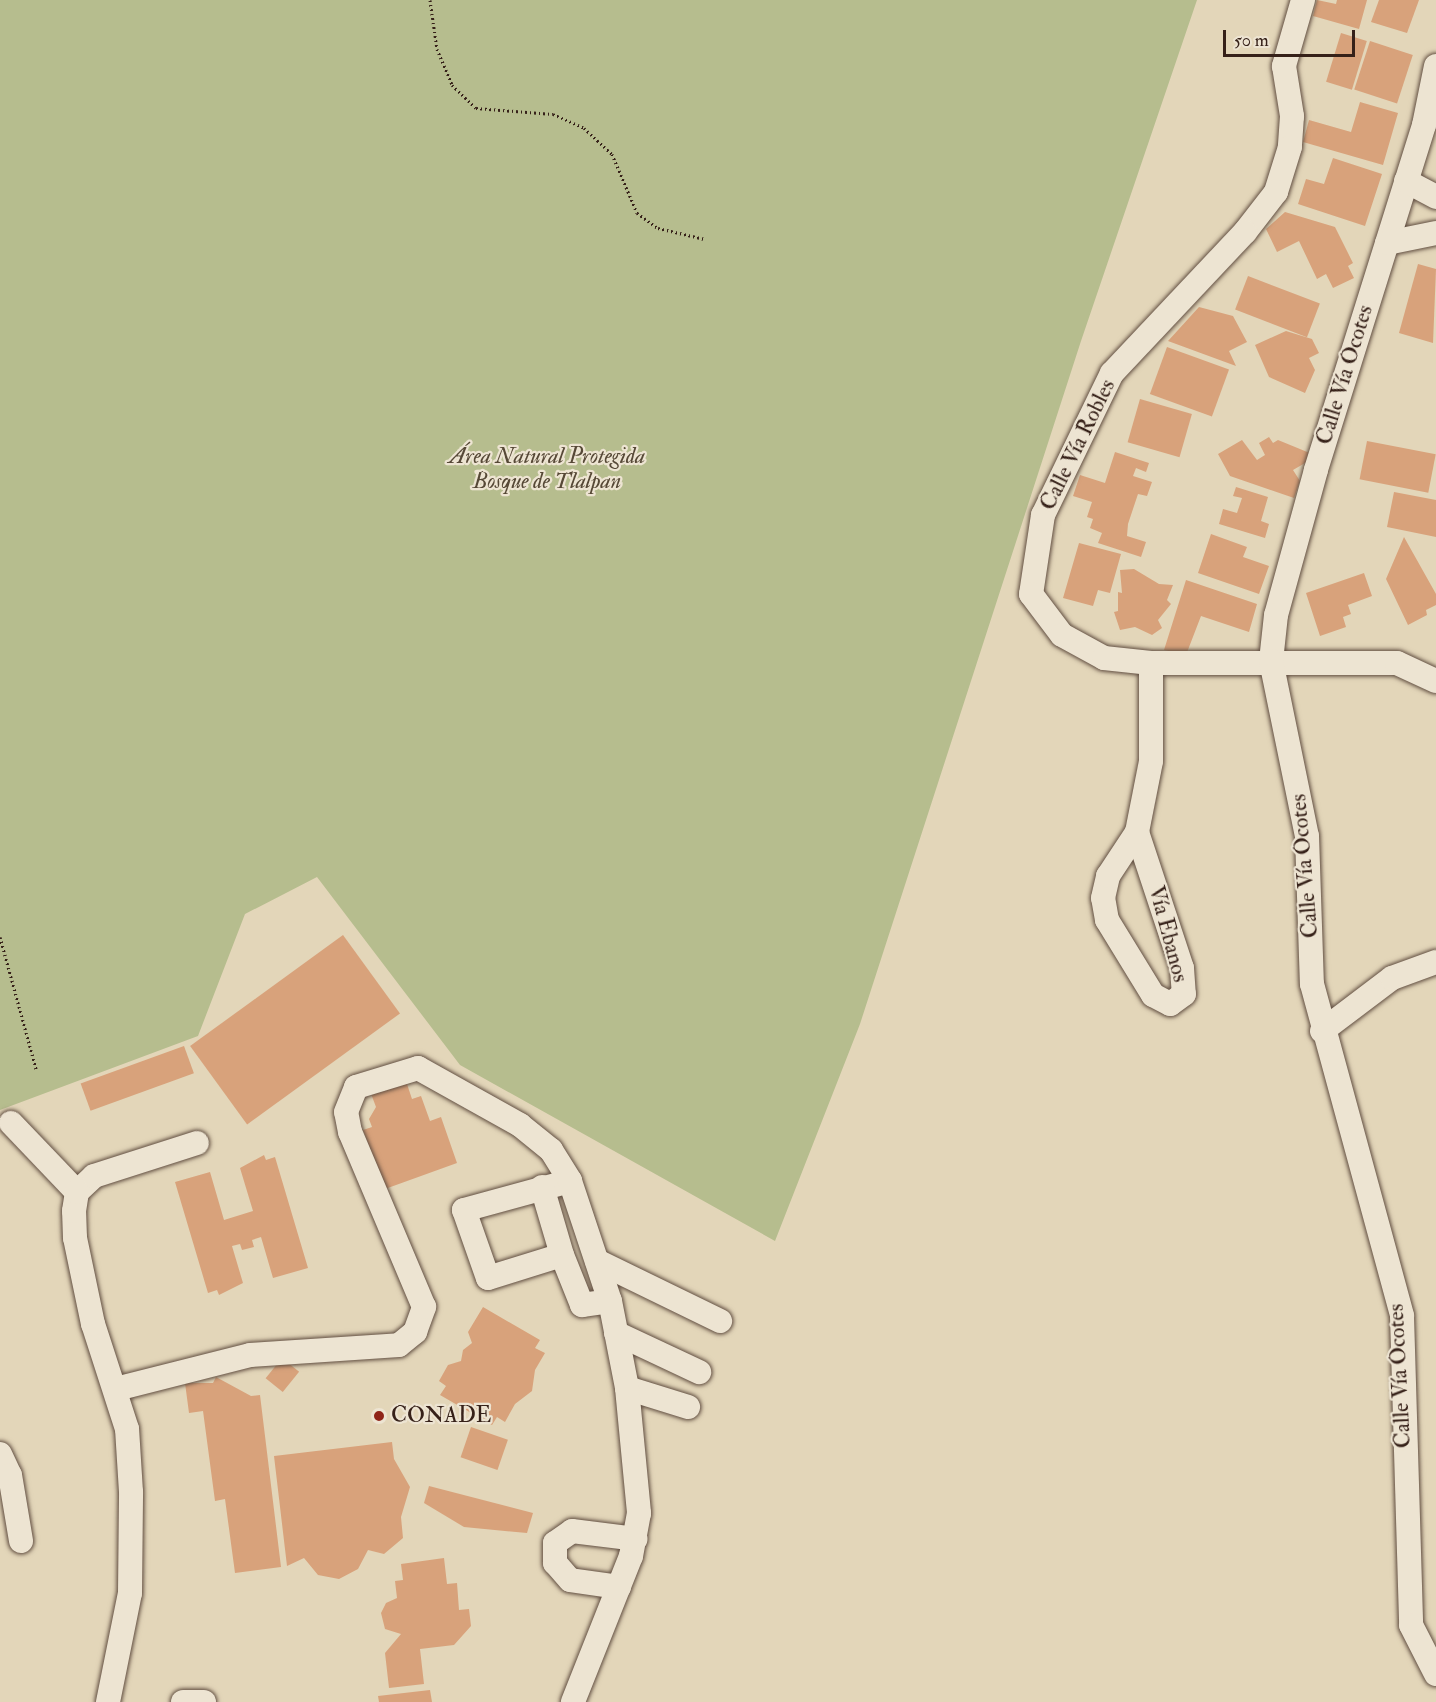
<!DOCTYPE html>
<html>
<head>
<meta charset="utf-8">
<style>
	body { margin:0 }
	#map { position:relative; width:1436px; height:1702px; overflow:hidden; background:#e3d6b9; font-family:"IM FELL Double Pica",serif }
	div>[style] { position:absolute }
	.green>* { inset:0; background:#b6bd8e }
	.building>* { inset:0; background:#d8a27b; transform-origin:0 0 }
	.path>* { height:3px; margin-top:-1.5px; transform-origin:0; background:repeating-linear-gradient(90deg,#362119 0 1.5px,transparent 0 4.5px) }
	.roads { filter:drop-shadow(0 0 2px #614e41) drop-shadow(0 0 2px #614e41) }
	.minor>* { height:24px; margin:-12px; padding:0 12px; transform-origin:12px; border-radius:12px; background:#ede4d2 }
	.dots>* { width:16px; height:16px; translate:-50% -50%; box-sizing:border-box; border:3px solid #ede4d2; border-radius:50% }
	span { translate:-50% -50%; white-space:nowrap; text-align:center; line-height:1.15; -webkit-text-stroke:4.5px #ede4d2; paint-order:stroke }
	.street-label { font-size:22px; color:#362119 }
	.park-label { font-size:22px; color:#564836; font-style:italic }
	.poi-label { font-size:22px; color:#362119 }
	.left { translate:0 -50%; text-align:left }
	.scale { position:absolute; left:1223px; top:30px; width:132px; height:27px; box-sizing:border-box; border:3px solid #362119; border-top:0; padding-left:8px; font-size:18px; line-height:21px; white-space:nowrap; color:#362119; -webkit-text-stroke:4px #ede4d2; paint-order:stroke }
</style>
</head>
<body>
<div id="map">
	<div class="green">
		<i style="clip-path:polygon(0 0,1197px 0,1081px 341px,860px 1024px,775px 1241px,460px 1065px,317px 877px,245px 914px,198px 1036px,0 1110px)"></i>
	</div>
	<div class="building">
		<i style="clip-path:polygon(1317px 0,1336px 4px,1337px 0,1367px 0,1359px 29px,1313px 16px)"></i>
		<i style="clip-path:polygon(1379px 0,1419px 0,1407px 33px,1371px 22px)"></i>
		<i style="left:1341px;top:33px;width:27px;height:51px;rotate:17deg"></i>
		<i style="left:1370px;top:41px;width:45px;height:51px;rotate:18deg"></i>
		<i style="clip-path:polygon(1360px 102px,1398px 113px,1383px 165px,1303px 142px,1309px 120px,1351px 132px)"></i>
		<i style="clip-path:polygon(1333px 158px,1382px 174px,1365px 226px,1298px 204px,1306px 179px,1324px 184px)"></i>
		<i style="clip-path:polygon(1285px 212px,1335px 227px,1353px 263px,1348px 266px,1354px 278px,1333px 288px,1326px 274px,1317px 279px,1299px 241px,1277px 252px,1266px 229px)"></i>
		<i style="clip-path:polygon(1418px 264px,1436px 269px,1433px 343px,1399px 333px)"></i>
		<i style="left:1248px;top:276px;width:77px;height:36px;rotate:21deg"></i>
		<i style="clip-path:polygon(1199px 307px,1233px 316px,1247px 342px,1229px 351px,1236px 366px,1168px 341px)"></i>
		<i style="clip-path:polygon(1286px 331px,1312px 339px,1319px 353px,1309px 358px,1315px 370px,1305px 393px,1269px 377px,1255px 345px)"></i>
		<i style="left:1167px;top:347px;width:66px;height:50px;rotate:20deg"></i>
		<i style="left:1140px;top:399px;width:54px;height:45px;rotate:16deg"></i>
		<i style="clip-path:polygon(1269px 437px,1273px 443px,1278px 440px,1317px 456px,1293px 470px,1300px 481px,1294px 498px,1230px 476px,1218px 454px,1242px 440px,1257px 460px,1265px 455px,1259px 443px)"></i>
		<i style="left:1367px;top:441px;width:70px;height:39px;rotate:11deg"></i>
		<i style="clip-path:polygon(1115px 452px,1149px 463px,1146px 472px,1136px 468px,1133px 476px,1152px 482px,1147px 496px,1138px 494px,1128px 524px,1127px 536px,1146px 542px,1141px 557px,1098px 543px,1102px 533px,1090px 528px,1093px 519px,1087px 517px,1092px 502px,1073px 496px,1080px 475px,1105px 483px)"></i>
		<i style="clip-path:polygon(1236px 487px,1268px 497px,1261px 521px,1269px 524px,1265px 538px,1219px 524px,1223px 509px,1237px 513px,1242px 498px,1233px 496px)"></i>
		<i style="clip-path:polygon(1394px 492px,1436px 500px,1436px 537px,1387px 527px)"></i>
		<i style="clip-path:polygon(1211px 534px,1247px 547px,1243px 557px,1269px 566px,1259px 594px,1198px 573px)"></i>
		<i style="clip-path:polygon(1404px 537px,1436px 594px,1436px 605px,1426px 610px,1427px 615px,1408px 625px,1386px 579px)"></i>
		<i style="clip-path:polygon(1079px 543px,1121px 554px,1110px 593px,1098px 590px,1093px 606px,1063px 598px)"></i>
		<i style="clip-path:polygon(1134px 569px,1159px 584px,1173px 585px,1167px 600px,1171px 604px,1158px 620px,1162px 628px,1152px 635px,1135px 627px,1120px 630px,1114px 612px,1118px 611px,1118px 592px,1122px 593px,1120px 570px)"></i>
		<i style="clip-path:polygon(1364px 573px,1372px 596px,1348px 605px,1351px 614px,1343px 617px,1346px 627px,1320px 636px,1306px 593px)"></i>
		<i style="clip-path:polygon(1186px 580px,1257px 604px,1249px 632px,1201px 616px,1186px 655px,1164px 650px)"></i>
		<i style="left:343px;top:935px;width:97px;height:189px;rotate:54deg"></i>
		<i style="left:184px;top:1046px;width:29px;height:110px;rotate:70deg"></i>
		<i style="clip-path:polygon(405px 1078px,412px 1099px,421px 1096px,430px 1121px,441px 1117px,457px 1163px,385px 1189px,363px 1130px,372px 1127px,369px 1119px,376px 1107px,370px 1091px)"></i>
		<i style="clip-path:polygon(264px 1155px,266px 1160px,275px 1157px,308px 1268px,273px 1278px,261px 1237px,252px 1240px,254px 1247px,242px 1250px,240px 1244px,232px 1246px,243px 1283px,219px 1295px,217px 1290px,208px 1293px,175px 1182px,210px 1172px,224px 1220px,253px 1211px,240px 1168px)"></i>
		<i style="clip-path:polygon(483px 1307px,540px 1340px,535px 1348px,545px 1353px,535px 1370px,532px 1391px,515px 1404px,505px 1422px,497px 1417px,492px 1425px,440px 1395px,446px 1386px,439px 1381px,448px 1365px,461px 1361px,463px 1350px,472px 1343px,468px 1332px)"></i>
		<i style="left:282px;top:1358px;width:22px;height:26px;rotate:39deg"></i>
		<i style="clip-path:polygon(216px 1377px,251px 1396px,260px 1395px,281px 1567px,235px 1573px,225px 1499px,215px 1501px,203px 1411px,189px 1413px,185px 1383px,213px 1383px)"></i>
		<i style="left:471px;top:1427px;width:39px;height:32px;rotate:19deg"></i>
		<i style="clip-path:polygon(392px 1442px,394px 1459px,410px 1487px,401px 1517px,403px 1538px,384px 1554px,368px 1550px,358px 1569px,339px 1579px,318px 1575px,304px 1558px,287px 1566px,274px 1456px)"></i>
		<i style="clip-path:polygon(429px 1486px,533px 1513px,527px 1533px,464px 1527px,424px 1503px)"></i>
		<i style="clip-path:polygon(444px 1558px,447px 1584px,457px 1583px,459px 1610px,469px 1609px,471px 1626px,454px 1645px,420px 1649px,424px 1684px,389px 1688px,385px 1653px,401px 1634px,385px 1629px,381px 1613px,386px 1603px,397px 1598px,395px 1581px,403px 1580px,401px 1564px)"></i>
		<i style="clip-path:polygon(430px 1690px,432px 1702px,379px 1702px,378px 1696px)"></i>
	</div>
	<div class="path">
		<i style="left:430px;top:0;width:49px;rotate:81.9deg"></i>
		<i style="left:437px;top:49px;width:39px;rotate:67deg"></i>
		<i style="left:452px;top:85px;width:33px;rotate:44deg"></i>
		<i style="left:476px;top:108px;width:77px;rotate:4.5deg"></i>
		<i style="left:553px;top:114px;width:34px;rotate:24deg"></i>
		<i style="left:584px;top:128px;width:38px;rotate:43deg"></i>
		<i style="left:612px;top:154px;width:64px;rotate:67deg"></i>
		<i style="left:637px;top:213px;width:26px;rotate:36deg"></i>
		<i style="left:658px;top:228px;width:48px;rotate:13.2deg"></i>
		<i style="left:0;top:937px;width:137px;rotate:74.7deg"></i>
	</div>
	<div class="roads">
		<div class="minor">
			<i style="left:1303px;top:0;width:69px;rotate:106.1deg"></i>
			<i style="left:1284px;top:66px;width:51px;rotate:80.9deg"></i>
			<i style="left:1292px;top:116px;width:31px;rotate:94deg"></i>
			<i style="left:1290px;top:147px;width:47px;rotate:107.3deg"></i>
			<i style="left:1276px;top:192px;width:51px;rotate:127.8deg"></i>
			<i style="left:1245px;top:232px;width:194px;rotate:133.3deg"></i>
			<i style="left:1112px;top:373px;width:158px;rotate:115.9deg"></i>
			<i style="left:1043px;top:515px;width:80px;rotate:98.6deg"></i>
			<i style="left:1031px;top:594px;width:51px;rotate:52.9deg"></i>
			<i style="left:1062px;top:635px;width:48px;rotate:28.7deg"></i>
			<i style="left:1104px;top:658px;width:47px;rotate:6.1deg"></i>
			<i style="left:1151px;top:663px;width:246px"></i>
			<i style="left:1397px;top:663px;width:43px;rotate:24.8deg"></i>
			<i style="left:1436px;top:66px;width:60px;rotate:101.5deg"></i>
			<i style="left:1424px;top:125px;width:362px;rotate:107.4deg"></i>
			<i style="left:1316px;top:470px;width:150px;rotate:105.4deg"></i>
			<i style="left:1276px;top:615px;width:46px;rotate:96.2deg"></i>
			<i style="left:1271px;top:661px;width:179px;rotate:78.4deg"></i>
			<i style="left:1307px;top:836px;width:148px;rotate:88.1deg"></i>
			<i style="left:1312px;top:984px;width:344px;rotate:74.8deg"></i>
			<i style="left:1402px;top:1316px;width:309px;rotate:88.3deg"></i>
			<i style="left:1411px;top:1625px;width:55px;rotate:63deg"></i>
			<i style="left:1406px;top:181px;width:34px;rotate:28deg"></i>
			<i style="left:1387px;top:243px;width:50px;rotate:-11.5deg"></i>
			<i style="left:1137px;top:832px;width:143px;rotate:71.7deg"></i>
			<i style="left:1182px;top:968px;width:26px;rotate:86deg"></i>
			<i style="left:1184px;top:994px;width:17px;rotate:144deg"></i>
			<i style="left:1170px;top:1004px;width:19px;rotate:-152deg"></i>
			<i style="left:1153px;top:995px;width:88px;rotate:-121.5deg"></i>
			<i style="left:1107px;top:920px;width:22px;rotate:-100deg"></i>
			<i style="left:1103px;top:898px;width:23px;rotate:-77deg"></i>
			<i style="left:1108px;top:876px;width:53px;rotate:-56.6deg"></i>
			<i style="left:1137px;top:832px;width:72px;rotate:-78.8deg"></i>
			<i style="left:1151px;top:761px;width:98px;rotate:-90deg"></i>
			<i style="left:1322px;top:1031px;width:88px;rotate:-37.1deg"></i>
			<i style="left:1392px;top:978px;width:47px;rotate:-20deg"></i>
			<i style="left:11px;top:1123px;width:95px;rotate:46.3deg"></i>
			<i style="left:570px;top:1181px;width:110px;rotate:164.7deg"></i>
			<i style="left:464px;top:1210px;width:72px;rotate:70.6deg"></i>
			<i style="left:488px;top:1278px;width:77px;rotate:-17.3deg"></i>
			<i style="left:562px;top:1255px;width:54px;rotate:68.2deg"></i>
			<i style="left:582px;top:1305px;width:28px;rotate:-8deg"></i>
			<i style="left:542px;top:1187px;width:71px;rotate:73.6deg"></i>
			<i style="left:597px;top:1261px;width:137px;rotate:26deg"></i>
			<i style="left:616px;top:1333px;width:92px;rotate:25.2deg"></i>
			<i style="left:627px;top:1388px;width:64px;rotate:17.3deg"></i>
			<i style="left:116px;top:1389px;width:138px;rotate:-14.2deg"></i>
			<i style="left:250px;top:1355px;width:149px;rotate:-3.8deg"></i>
			<i style="left:399px;top:1345px;width:21px;rotate:-39deg"></i>
			<i style="left:415px;top:1332px;width:27px;rotate:-70deg"></i>
			<i style="left:424px;top:1307px;width:190px;rotate:-112.9deg"></i>
			<i style="left:350px;top:1132px;width:20px;rotate:-101deg"></i>
			<i style="left:346px;top:1112px;width:27px;rotate:-68deg"></i>
			<i style="left:356px;top:1087px;width:65px;rotate:-17deg"></i>
			<i style="left:418px;top:1068px;width:117px;rotate:29.2deg"></i>
			<i style="left:520px;top:1125px;width:40px;rotate:39deg"></i>
			<i style="left:551px;top:1150px;width:36px;rotate:58deg"></i>
			<i style="left:570px;top:1181px;width:126px;rotate:71.6deg"></i>
			<i style="left:610px;top:1301px;width:89px;rotate:78.9deg"></i>
			<i style="left:627px;top:1388px;width:126px;rotate:84.5deg"></i>
			<i style="left:639px;top:1513px;width:44px;rotate:100.5deg"></i>
			<i style="left:631px;top:1556px;width:157px;rotate:111.7deg"></i>
			<i style="left:0;top:1454px;width:23px;rotate:65deg"></i>
			<i style="left:10px;top:1475px;width:67px;rotate:80.5deg"></i>
			<i style="left:619px;top:1587px;width:49px;rotate:-171.9deg"></i>
			<i style="left:570px;top:1580px;width:23px;rotate:-131deg"></i>
			<i style="left:555px;top:1563px;width:20px;rotate:-90deg"></i>
			<i style="left:555px;top:1543px;width:21px;rotate:-35deg"></i>
			<i style="left:572px;top:1531px;width:64px;rotate:7.1deg"></i>
			<i style="left:108px;top:1702px;width:111px;rotate:-78.6deg"></i>
			<i style="left:130px;top:1593px;width:101px;rotate:-89.4deg"></i>
			<i style="left:131px;top:1492px;width:63px;rotate:-93.6deg"></i>
			<i style="left:127px;top:1429px;width:110px;rotate:-107.9deg"></i>
			<i style="left:93px;top:1324px;width:88px;rotate:-101.8deg"></i>
			<i style="left:75px;top:1238px;width:27px;rotate:-92deg"></i>
			<i style="left:74px;top:1211px;width:19px;rotate:-81deg"></i>
			<i style="left:77px;top:1192px;width:23px;rotate:-43deg"></i>
			<i style="left:94px;top:1176px;width:108px;rotate:-17.8deg"></i>
			<i style="left:183px;top:1702px;width:21px"></i>
		</div>
	</div>
	<div class="dots">
		<i style="left:379px;top:1416px;background:#8f2418"></i>
	</div>
	<div class="street-label">
		<span style="left:1345px;top:375px;rotate:-73deg">Calle Vía Ocotes</span>
		<span style="left:1078px;top:445px;rotate:-64deg">Calle Vía Robles</span>
		<span style="left:1305px;top:866px;rotate:-95deg">Calle Vía Ocotes</span>
		<span style="left:1168px;top:934px;rotate:75deg">Vía Ebanos</span>
		<span style="left:1400px;top:1376px;rotate:-93deg">Calle Vía Ocotes</span>
	</div>
	<div class="park-label">
		<span style="left:547px;top:469px">Área Natural Protegida<br>Bosque de Tlalpan</span>
	</div>
	<div class="poi-label">
		<span class="left" style="left:391px;top:1416px">CONADE</span>
	</div>
	<div class="scale">50 m</div>
</div>
</body>
</html>
